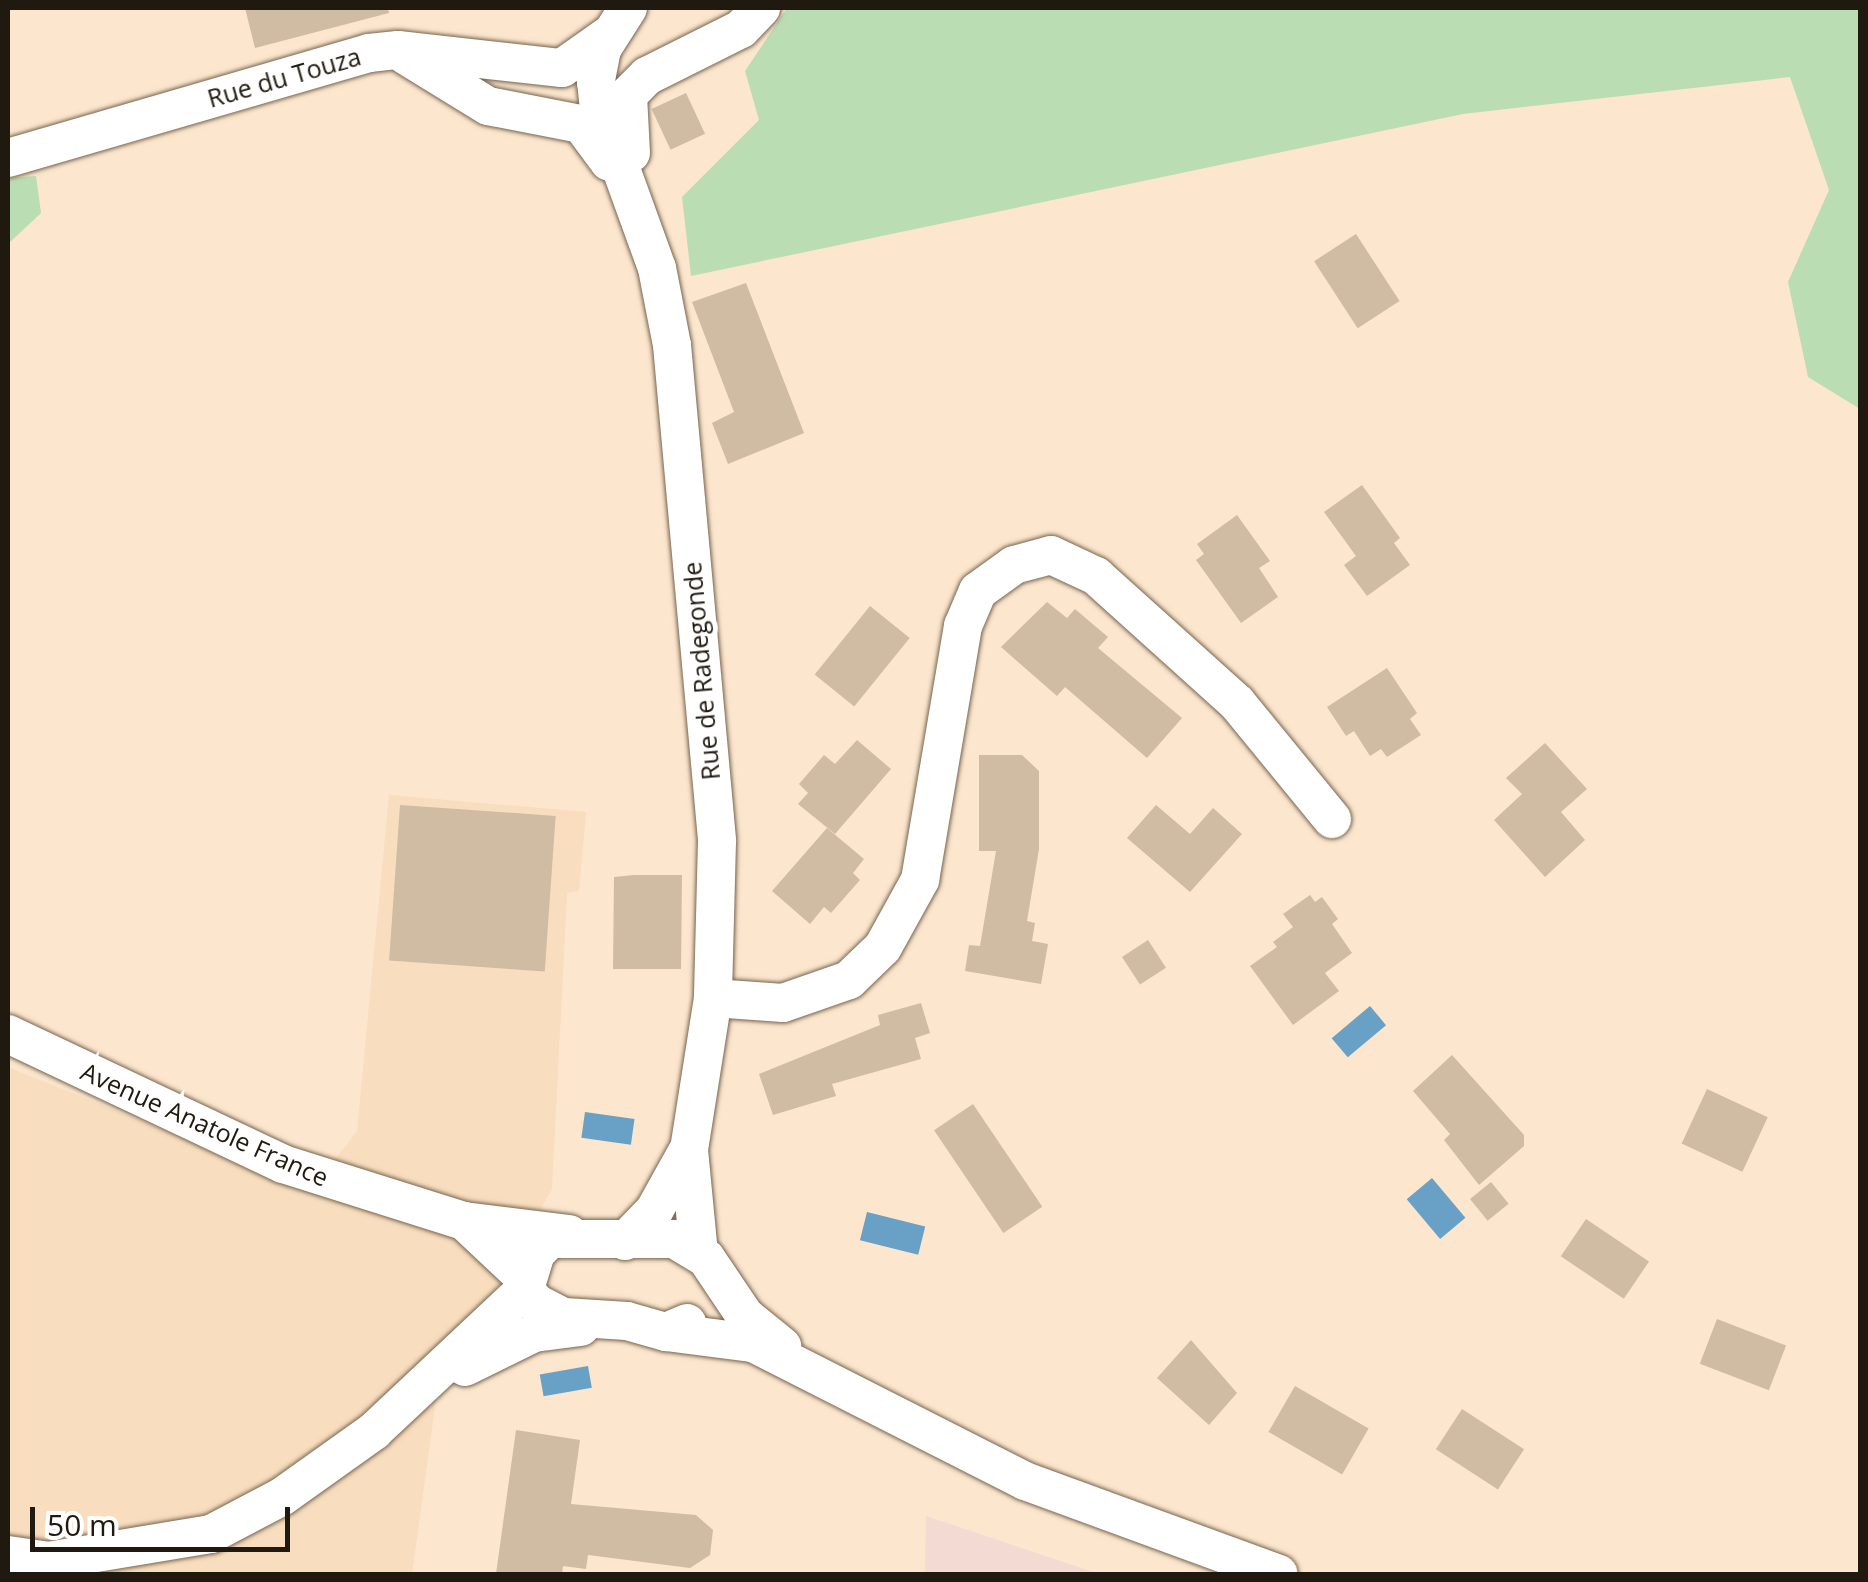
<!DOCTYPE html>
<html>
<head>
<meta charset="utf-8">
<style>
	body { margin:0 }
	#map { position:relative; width:1868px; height:1582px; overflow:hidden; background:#fce6ce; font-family:"Open Sans",sans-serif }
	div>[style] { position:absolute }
	.commercial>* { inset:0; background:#f3dad3 }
	.built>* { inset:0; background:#f8ddbe }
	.green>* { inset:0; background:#bbddb4 }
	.water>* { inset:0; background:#68a1c5; transform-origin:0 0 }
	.building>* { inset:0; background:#d0bba3; transform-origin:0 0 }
	.roads { filter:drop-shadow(0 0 2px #77644f) drop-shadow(0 0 2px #77644f) }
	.minor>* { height:38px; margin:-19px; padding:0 19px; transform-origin:19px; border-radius:19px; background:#fff }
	span { translate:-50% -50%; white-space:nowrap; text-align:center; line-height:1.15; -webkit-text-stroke:10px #fff; paint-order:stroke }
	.street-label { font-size:25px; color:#201910 }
	.frame { position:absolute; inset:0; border:10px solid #201910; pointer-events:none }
	.scale { position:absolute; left:30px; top:1507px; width:260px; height:45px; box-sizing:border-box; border:5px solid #201910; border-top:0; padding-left:12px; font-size:30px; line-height:35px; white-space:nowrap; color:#201910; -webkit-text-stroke:8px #fff; paint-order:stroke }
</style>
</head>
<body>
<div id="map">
	<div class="commercial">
		<i style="clip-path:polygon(926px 1516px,1099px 1574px,925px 1574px)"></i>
	</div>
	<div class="built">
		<i style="clip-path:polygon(389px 795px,586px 812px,579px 891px,567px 893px,552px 1189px,437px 1392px,412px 1574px,8px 1574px,8px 1067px,312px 1190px,357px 1131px)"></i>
	</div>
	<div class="green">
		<i style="clip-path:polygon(787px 8px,1860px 8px,1860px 409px,1808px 377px,1788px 282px,1829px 190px,1790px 77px,1463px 114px,691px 276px,682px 197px,759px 120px,745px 71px)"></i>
		<i style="clip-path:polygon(36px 176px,41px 213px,8px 244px,8px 178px)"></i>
	</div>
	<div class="water">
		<i style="left:1370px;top:1006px;width:25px;height:50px;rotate:50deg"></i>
		<i style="left:585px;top:1112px;width:50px;height:26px;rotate:8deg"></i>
		<i style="left:1432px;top:1178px;width:52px;height:33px;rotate:50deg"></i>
		<i style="left:867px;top:1212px;width:60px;height:29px;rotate:14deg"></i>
		<i style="left:588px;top:1366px;width:22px;height:49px;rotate:80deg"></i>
	</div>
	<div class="building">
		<i style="clip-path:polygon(245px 8px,388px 8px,389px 13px,255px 48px)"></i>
		<i style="left:686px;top:93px;width:45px;height:38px;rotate:65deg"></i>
		<i style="left:1356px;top:234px;width:80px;height:50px;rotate:57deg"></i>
		<i style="clip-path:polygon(746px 283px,804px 433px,728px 464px,712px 423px,734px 412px,692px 302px)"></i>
		<i style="clip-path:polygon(1362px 485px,1400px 538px,1394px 543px,1410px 565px,1367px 596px,1344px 565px,1356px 556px,1324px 512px)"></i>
		<i style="clip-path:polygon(1237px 515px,1270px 561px,1259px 568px,1278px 597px,1241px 623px,1196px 560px,1204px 554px,1197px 544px)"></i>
		<i style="clip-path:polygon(1047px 602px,1067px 618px,1075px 609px,1108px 637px,1098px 648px,1182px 718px,1147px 758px,1065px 687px,1057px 696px,1001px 647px)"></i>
		<i style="left:870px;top:606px;width:51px;height:88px;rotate:39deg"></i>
		<i style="clip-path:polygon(1387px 668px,1417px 713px,1410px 719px,1421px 735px,1387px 757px,1381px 749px,1370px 756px,1354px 731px,1346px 736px,1327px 707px)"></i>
		<i style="clip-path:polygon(857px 740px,891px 769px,835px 834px,798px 804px,808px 793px,799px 784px,824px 755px,835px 764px)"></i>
		<i style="clip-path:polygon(1545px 743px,1587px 789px,1561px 812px,1585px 840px,1545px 877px,1494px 820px,1522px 794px,1506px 778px)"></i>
		<i style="clip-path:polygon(979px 755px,1022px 755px,1039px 771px,1039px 849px,1027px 921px,1035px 923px,1032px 941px,1048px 944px,1041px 984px,965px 971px,969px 945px,980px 946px,996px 851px,979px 851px)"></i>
		<i style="left:400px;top:805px;width:156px;height:156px;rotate:4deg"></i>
		<i style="clip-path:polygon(1156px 805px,1190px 834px,1213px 808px,1242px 834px,1190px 892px,1127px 838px)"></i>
		<i style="clip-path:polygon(827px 828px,864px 859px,853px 873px,860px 880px,831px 913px,824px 907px,810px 924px,772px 891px)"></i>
		<i style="clip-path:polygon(634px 875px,682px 875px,681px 969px,613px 969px,614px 877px)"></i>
		<i style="clip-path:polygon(1310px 895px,1315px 902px,1322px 897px,1338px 919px,1332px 924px,1352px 953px,1325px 973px,1339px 991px,1293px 1025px,1250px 966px,1277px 947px,1273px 942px,1293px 927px,1283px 914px)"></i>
		<i style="left:1148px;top:940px;width:33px;height:31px;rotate:57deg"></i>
		<i style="clip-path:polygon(921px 1003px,930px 1033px,915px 1038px,921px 1059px,832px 1084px,836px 1096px,773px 1115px,759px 1074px,880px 1025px,878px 1015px)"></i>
		<i style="clip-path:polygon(1452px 1055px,1524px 1135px,1524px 1146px,1479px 1185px,1444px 1140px,1450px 1134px,1413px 1091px)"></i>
		<i style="left:1707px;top:1089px;width:67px;height:60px;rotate:25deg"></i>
		<i style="left:973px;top:1104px;width:124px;height:47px;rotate:56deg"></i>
		<i style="left:1491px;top:1182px;width:28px;height:27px;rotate:51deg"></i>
		<i style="left:1586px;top:1219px;width:76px;height:45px;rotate:34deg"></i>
		<i style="left:1717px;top:1319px;width:74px;height:48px;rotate:21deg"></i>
		<i style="clip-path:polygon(1191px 1340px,1237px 1393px,1209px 1425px,1157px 1378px)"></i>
		<i style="left:1295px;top:1386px;width:85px;height:53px;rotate:30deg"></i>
		<i style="left:1462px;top:1409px;width:74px;height:48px;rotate:33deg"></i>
		<i style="clip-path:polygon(516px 1430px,580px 1440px,571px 1504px,696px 1515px,713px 1530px,710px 1555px,690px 1568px,588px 1555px,586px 1569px,563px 1566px,562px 1574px,496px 1574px)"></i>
	</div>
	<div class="roads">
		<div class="minor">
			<i style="left:628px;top:8px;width:49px;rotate:122.4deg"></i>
			<i style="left:602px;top:49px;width:33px;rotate:101deg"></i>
			<i style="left:596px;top:81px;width:27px;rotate:84deg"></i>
			<i style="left:599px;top:108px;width:170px;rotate:70.1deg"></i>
			<i style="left:657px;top:268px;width:78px;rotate:79deg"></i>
			<i style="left:672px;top:345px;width:498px;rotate:84.8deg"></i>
			<i style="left:717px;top:841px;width:157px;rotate:91.5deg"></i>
			<i style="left:713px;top:998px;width:154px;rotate:99deg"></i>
			<i style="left:689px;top:1150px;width:104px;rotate:84.5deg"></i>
			<i style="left:405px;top:55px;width:97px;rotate:31.6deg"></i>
			<i style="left:488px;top:106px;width:95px;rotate:11deg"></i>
			<i style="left:581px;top:124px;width:47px;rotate:53.6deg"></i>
			<i style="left:631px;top:153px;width:58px;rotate:-93deg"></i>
			<i style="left:628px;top:95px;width:27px;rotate:-45deg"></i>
			<i style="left:647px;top:76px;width:105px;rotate:-26.6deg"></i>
			<i style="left:741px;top:29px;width:29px;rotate:-46deg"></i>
			<i style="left:8px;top:158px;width:376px;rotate:-16.2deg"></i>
			<i style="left:369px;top:53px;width:29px;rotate:-6deg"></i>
			<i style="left:398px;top:50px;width:165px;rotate:6.3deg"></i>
			<i style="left:562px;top:68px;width:59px;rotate:-35.3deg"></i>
			<i style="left:713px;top:998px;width:70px;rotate:4.1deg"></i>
			<i style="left:783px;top:1003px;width:70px;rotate:-19.2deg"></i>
			<i style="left:849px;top:980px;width:47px;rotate:-44.1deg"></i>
			<i style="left:883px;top:947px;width:77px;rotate:-61.1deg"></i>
			<i style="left:920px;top:880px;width:258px;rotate:-80.4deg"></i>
			<i style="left:963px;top:626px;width:38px;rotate:-67deg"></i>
			<i style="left:978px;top:591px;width:44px;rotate:-35.8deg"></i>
			<i style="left:1014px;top:565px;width:38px;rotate:-15deg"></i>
			<i style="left:1051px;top:555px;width:50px;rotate:25deg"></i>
			<i style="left:1096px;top:576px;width:190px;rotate:42deg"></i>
			<i style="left:1237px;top:703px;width:150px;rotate:50.7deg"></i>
			<i style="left:8px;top:1034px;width:304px;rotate:25.3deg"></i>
			<i style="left:283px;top:1164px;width:190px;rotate:17.5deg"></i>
			<i style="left:464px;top:1221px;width:106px;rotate:7.1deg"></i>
			<i style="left:464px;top:1221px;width:86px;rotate:43.1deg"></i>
			<i style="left:625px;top:1241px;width:42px;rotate:-46deg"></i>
			<i style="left:654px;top:1211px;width:68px;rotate:-60.8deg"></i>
			<i style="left:525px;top:1289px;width:38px;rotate:-73deg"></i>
			<i style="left:536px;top:1253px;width:20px;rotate:-45deg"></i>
			<i style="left:550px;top:1239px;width:124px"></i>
			<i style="left:674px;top:1239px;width:37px;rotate:31deg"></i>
			<i style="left:706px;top:1258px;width:70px;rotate:56.1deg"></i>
			<i style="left:745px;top:1316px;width:48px;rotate:39deg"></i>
			<i style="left:525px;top:1289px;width:18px;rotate:52deg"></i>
			<i style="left:536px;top:1303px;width:31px;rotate:27deg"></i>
			<i style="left:564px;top:1317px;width:63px;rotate:3.6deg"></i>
			<i style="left:627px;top:1321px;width:41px;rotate:15.8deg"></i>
			<i style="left:666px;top:1332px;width:23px;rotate:-23deg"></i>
			<i style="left:666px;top:1332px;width:88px;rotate:7.2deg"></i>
			<i style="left:753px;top:1343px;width:305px;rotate:26.9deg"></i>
			<i style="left:1025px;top:1481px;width:270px;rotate:20.1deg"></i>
			<i style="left:465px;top:1367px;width:77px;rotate:-26.2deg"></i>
			<i style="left:534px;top:1333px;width:47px;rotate:-7.3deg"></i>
			<i style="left:8px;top:1555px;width:40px;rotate:8.5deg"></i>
			<i style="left:48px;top:1561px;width:165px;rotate:-9.4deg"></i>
			<i style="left:211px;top:1534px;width:81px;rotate:-27.8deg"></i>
			<i style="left:283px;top:1496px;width:112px;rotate:-35.5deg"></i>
			<i style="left:374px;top:1431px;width:207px;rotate:-43.2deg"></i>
		</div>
	</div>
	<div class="street-label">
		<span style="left:284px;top:77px;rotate:-16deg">Rue du Touza</span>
		<span style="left:701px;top:671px;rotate:-95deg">Rue de Radegonde</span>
		<span style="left:205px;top:1124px;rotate:24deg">Avenue Anatole France</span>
	</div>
	<div class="frame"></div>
	<div class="scale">50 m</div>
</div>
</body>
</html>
